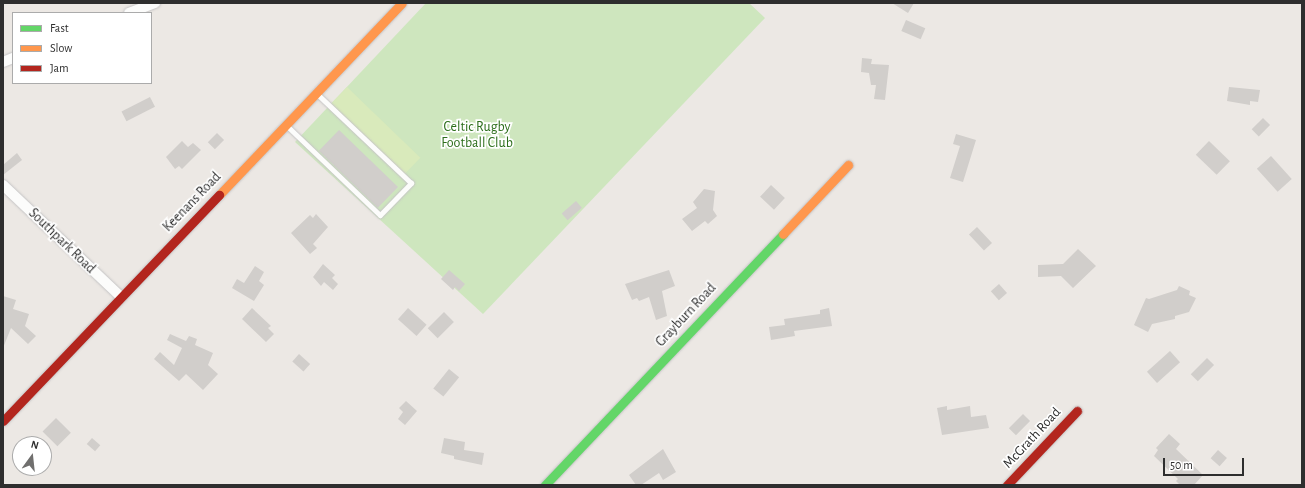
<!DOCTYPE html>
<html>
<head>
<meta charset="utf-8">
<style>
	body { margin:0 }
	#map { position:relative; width:1305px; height:488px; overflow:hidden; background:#ece8e4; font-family:"Alegreya Sans",sans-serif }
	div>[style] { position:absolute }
	.green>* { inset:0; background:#cee6be }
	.pitch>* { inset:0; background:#d9eabb; transform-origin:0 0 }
	.building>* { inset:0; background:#d1cecb; transform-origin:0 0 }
	.roads { filter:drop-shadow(0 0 1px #c5c4c5) drop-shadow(0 0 1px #c5c4c5) }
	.lane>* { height:5px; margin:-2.5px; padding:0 2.5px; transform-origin:2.5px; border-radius:2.5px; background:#fcfcfb }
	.street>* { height:10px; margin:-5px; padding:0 5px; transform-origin:5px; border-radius:5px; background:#fcfcfb }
	.fast>* { height:9px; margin:-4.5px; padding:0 4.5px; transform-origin:4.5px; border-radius:4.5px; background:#63d668 }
	.slow>* { height:9px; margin:-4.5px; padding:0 4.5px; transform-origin:4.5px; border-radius:4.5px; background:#ff974d }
	.jam>* { height:9px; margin:-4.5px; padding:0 4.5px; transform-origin:4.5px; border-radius:4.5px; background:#b3261e }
	span { translate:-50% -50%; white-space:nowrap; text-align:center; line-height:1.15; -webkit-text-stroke:3.5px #fff; paint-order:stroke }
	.park-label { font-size:14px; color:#2c6e1b }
	.street-label { font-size:14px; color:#2e2e2e }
	.frame { position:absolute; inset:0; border:4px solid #2e2e2e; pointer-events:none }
	.legend { position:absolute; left:12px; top:12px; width:140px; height:72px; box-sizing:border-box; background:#fff; border:1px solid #ababab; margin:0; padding:5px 7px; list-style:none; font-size:12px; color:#2e2e2e }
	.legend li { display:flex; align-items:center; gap:8px; height:20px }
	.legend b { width:20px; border:1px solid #ababab }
	.north { position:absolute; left:12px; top:436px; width:40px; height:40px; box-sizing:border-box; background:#fff; border:1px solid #ababab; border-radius:50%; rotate:15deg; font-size:11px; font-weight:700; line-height:16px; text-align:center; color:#2e2e2e }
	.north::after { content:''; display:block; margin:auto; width:14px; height:18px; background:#706f6e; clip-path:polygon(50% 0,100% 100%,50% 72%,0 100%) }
	.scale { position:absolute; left:1163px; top:458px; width:81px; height:18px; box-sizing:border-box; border:2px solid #2e2e2e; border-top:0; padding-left:5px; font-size:12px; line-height:14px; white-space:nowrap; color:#2e2e2e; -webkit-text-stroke:3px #fff; paint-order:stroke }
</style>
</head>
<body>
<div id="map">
	<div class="green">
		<i style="clip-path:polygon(426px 3px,749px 3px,765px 18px,483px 314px,295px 142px)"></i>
	</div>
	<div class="pitch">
		<i style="left:347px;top:87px;width:102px;height:25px;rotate:44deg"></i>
	</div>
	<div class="building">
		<i style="clip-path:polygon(892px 3px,914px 3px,908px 13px)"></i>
		<i style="left:906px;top:20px;width:21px;height:12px;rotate:23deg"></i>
		<i style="clip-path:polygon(862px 58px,872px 59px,871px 64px,889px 65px,885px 100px,874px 99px,876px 85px,871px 85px,869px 73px,861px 72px)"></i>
		<i style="clip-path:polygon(1229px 87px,1260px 90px,1258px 102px,1250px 101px,1250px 105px,1227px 101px)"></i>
		<i style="left:150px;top:97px;width:11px;height:32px;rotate:63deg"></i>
		<i style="left:1263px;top:118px;width:10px;height:16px;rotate:45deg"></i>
		<i style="left:339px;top:130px;width:82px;height:29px;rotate:44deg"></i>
		<i style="left:217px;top:133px;width:10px;height:13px;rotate:45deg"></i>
		<i style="clip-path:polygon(956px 134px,976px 140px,963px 182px,950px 178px,960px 146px,953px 144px)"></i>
		<i style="clip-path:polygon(182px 141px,188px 147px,193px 143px,201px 150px,182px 169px,179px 166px,175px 169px,166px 157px)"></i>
		<i style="left:1209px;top:141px;width:29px;height:19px;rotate:44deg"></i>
		<i style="clip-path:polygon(17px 153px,22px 160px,3px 175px,3px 165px)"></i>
		<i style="left:1271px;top:156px;width:31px;height:19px;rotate:48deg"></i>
		<i style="left:771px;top:185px;width:19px;height:16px;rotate:43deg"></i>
		<i style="clip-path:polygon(704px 189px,715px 191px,713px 210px,717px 216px,708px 224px,705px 221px,692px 231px,682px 219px,697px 208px,693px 202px)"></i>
		<i style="left:576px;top:201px;width:9px;height:19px;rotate:49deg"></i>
		<i style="clip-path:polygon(316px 214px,328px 227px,313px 244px,317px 248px,310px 254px,291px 233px,310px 215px,313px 218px)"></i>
		<i style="left:977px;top:227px;width:22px;height:11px;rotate:47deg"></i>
		<i style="clip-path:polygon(1078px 249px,1096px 266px,1073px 288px,1061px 276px,1038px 277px,1038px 265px,1063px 264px)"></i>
		<i style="clip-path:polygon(323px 264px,335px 275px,332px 278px,338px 284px,333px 290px,324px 282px,321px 286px,313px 277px)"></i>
		<i style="clip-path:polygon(255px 266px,264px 272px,259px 281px,264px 285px,254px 301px,232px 288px,237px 279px,244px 283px)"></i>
		<i style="clip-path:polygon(449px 270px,465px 284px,459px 291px,455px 287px,453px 290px,441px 279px)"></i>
		<i style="clip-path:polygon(669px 270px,675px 286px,662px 291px,667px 316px,656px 320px,649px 297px,639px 301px,637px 298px,632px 300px,625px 284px)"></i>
		<i style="left:999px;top:284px;width:12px;height:11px;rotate:48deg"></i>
		<i style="clip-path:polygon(1179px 286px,1190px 291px,1189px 295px,1196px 298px,1189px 312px,1175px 316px,1175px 319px,1152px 324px,1148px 332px,1134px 325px,1146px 298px,1149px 299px,1177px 290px)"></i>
		<i style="clip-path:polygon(3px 296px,16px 300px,13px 309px,29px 314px,25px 326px,36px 336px,28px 344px,11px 328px,3px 348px)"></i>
		<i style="clip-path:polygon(252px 308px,271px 326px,268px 328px,274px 334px,266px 342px,242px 319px)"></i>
		<i style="left:408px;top:308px;width:25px;height:15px;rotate:42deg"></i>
		<i style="clip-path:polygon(829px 308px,832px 326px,794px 331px,795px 336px,771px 340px,769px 327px,785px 325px,784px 319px,820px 314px,820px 310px)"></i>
		<i style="left:444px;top:312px;width:14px;height:23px;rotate:45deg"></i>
		<i style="clip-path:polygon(170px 334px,186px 341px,189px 336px,197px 339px,195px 345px,213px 353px,208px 365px,218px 374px,203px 390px,186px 374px,179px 381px,154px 359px,160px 352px,174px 365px,182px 348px,167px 340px)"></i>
		<i style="left:1170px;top:351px;width:15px;height:31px;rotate:48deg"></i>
		<i style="left:299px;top:354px;width:15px;height:10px;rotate:42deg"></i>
		<i style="left:1207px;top:358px;width:10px;height:23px;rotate:45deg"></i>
		<i style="left:449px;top:369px;width:13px;height:25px;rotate:39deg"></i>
		<i style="clip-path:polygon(406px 401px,417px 411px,405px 425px,398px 419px,403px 412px,399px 408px)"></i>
		<i style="clip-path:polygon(947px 406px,947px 410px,970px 406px,971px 417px,986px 415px,989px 428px,942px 435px,937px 408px)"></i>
		<i style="left:1023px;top:414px;width:10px;height:20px;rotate:45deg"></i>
		<i style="left:56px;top:418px;width:21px;height:19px;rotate:45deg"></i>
		<i style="clip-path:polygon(1169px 434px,1180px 444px,1176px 449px,1203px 475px,1194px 485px,1180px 485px,1176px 481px,1178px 479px,1154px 456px,1158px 450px,1156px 448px)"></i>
		<i style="left:92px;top:438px;width:11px;height:8px;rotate:41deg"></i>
		<i style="clip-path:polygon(444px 438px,465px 442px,464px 450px,484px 453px,482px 465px,454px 459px,454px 456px,441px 453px)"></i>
		<i style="clip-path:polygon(663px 449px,676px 472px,663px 480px,659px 473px,641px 485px,636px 485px,629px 475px)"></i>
		<i style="left:1218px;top:450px;width:12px;height:11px;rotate:42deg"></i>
	</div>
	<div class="roads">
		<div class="lane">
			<i style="left:286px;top:125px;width:130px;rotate:43.8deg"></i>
			<i style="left:380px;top:215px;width:45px;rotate:-45.9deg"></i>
			<i style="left:411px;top:183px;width:131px;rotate:-136.5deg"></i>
		</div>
		<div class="street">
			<i style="left:129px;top:13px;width:28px;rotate:-21deg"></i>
			<i style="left:3px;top:62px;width:11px;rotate:-22deg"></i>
			<i style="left:3px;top:185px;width:163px;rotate:43.5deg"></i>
		</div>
		<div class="fast">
			<i style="left:545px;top:485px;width:346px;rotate:-46.5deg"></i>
		</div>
		<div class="slow">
			<i style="left:219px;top:195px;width:265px;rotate:-46.4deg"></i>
			<i style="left:783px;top:234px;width:95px;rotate:-46.7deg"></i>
		</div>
		<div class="jam">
			<i style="left:3px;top:421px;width:313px;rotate:-46.3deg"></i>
			<i style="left:1007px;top:485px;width:102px;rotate:-46.6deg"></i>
		</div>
	</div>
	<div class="park-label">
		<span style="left:477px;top:135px">Celtic Rugby<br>Football Club</span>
	</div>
	<div class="street-label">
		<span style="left:192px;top:202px;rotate:-46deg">Keenans Road</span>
		<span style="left:62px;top:241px;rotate:44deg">Southpark Road</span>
		<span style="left:686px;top:315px;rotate:-47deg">Grayburn Road</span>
		<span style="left:1032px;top:438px;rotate:-47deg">McGrath Road</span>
	</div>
	<div class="frame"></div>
	<ul class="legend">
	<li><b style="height:5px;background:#63d668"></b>Fast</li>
	<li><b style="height:5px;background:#ff974d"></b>Slow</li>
	<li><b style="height:5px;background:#b3261e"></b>Jam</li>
	</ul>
	<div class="north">N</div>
	<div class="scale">50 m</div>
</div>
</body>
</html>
